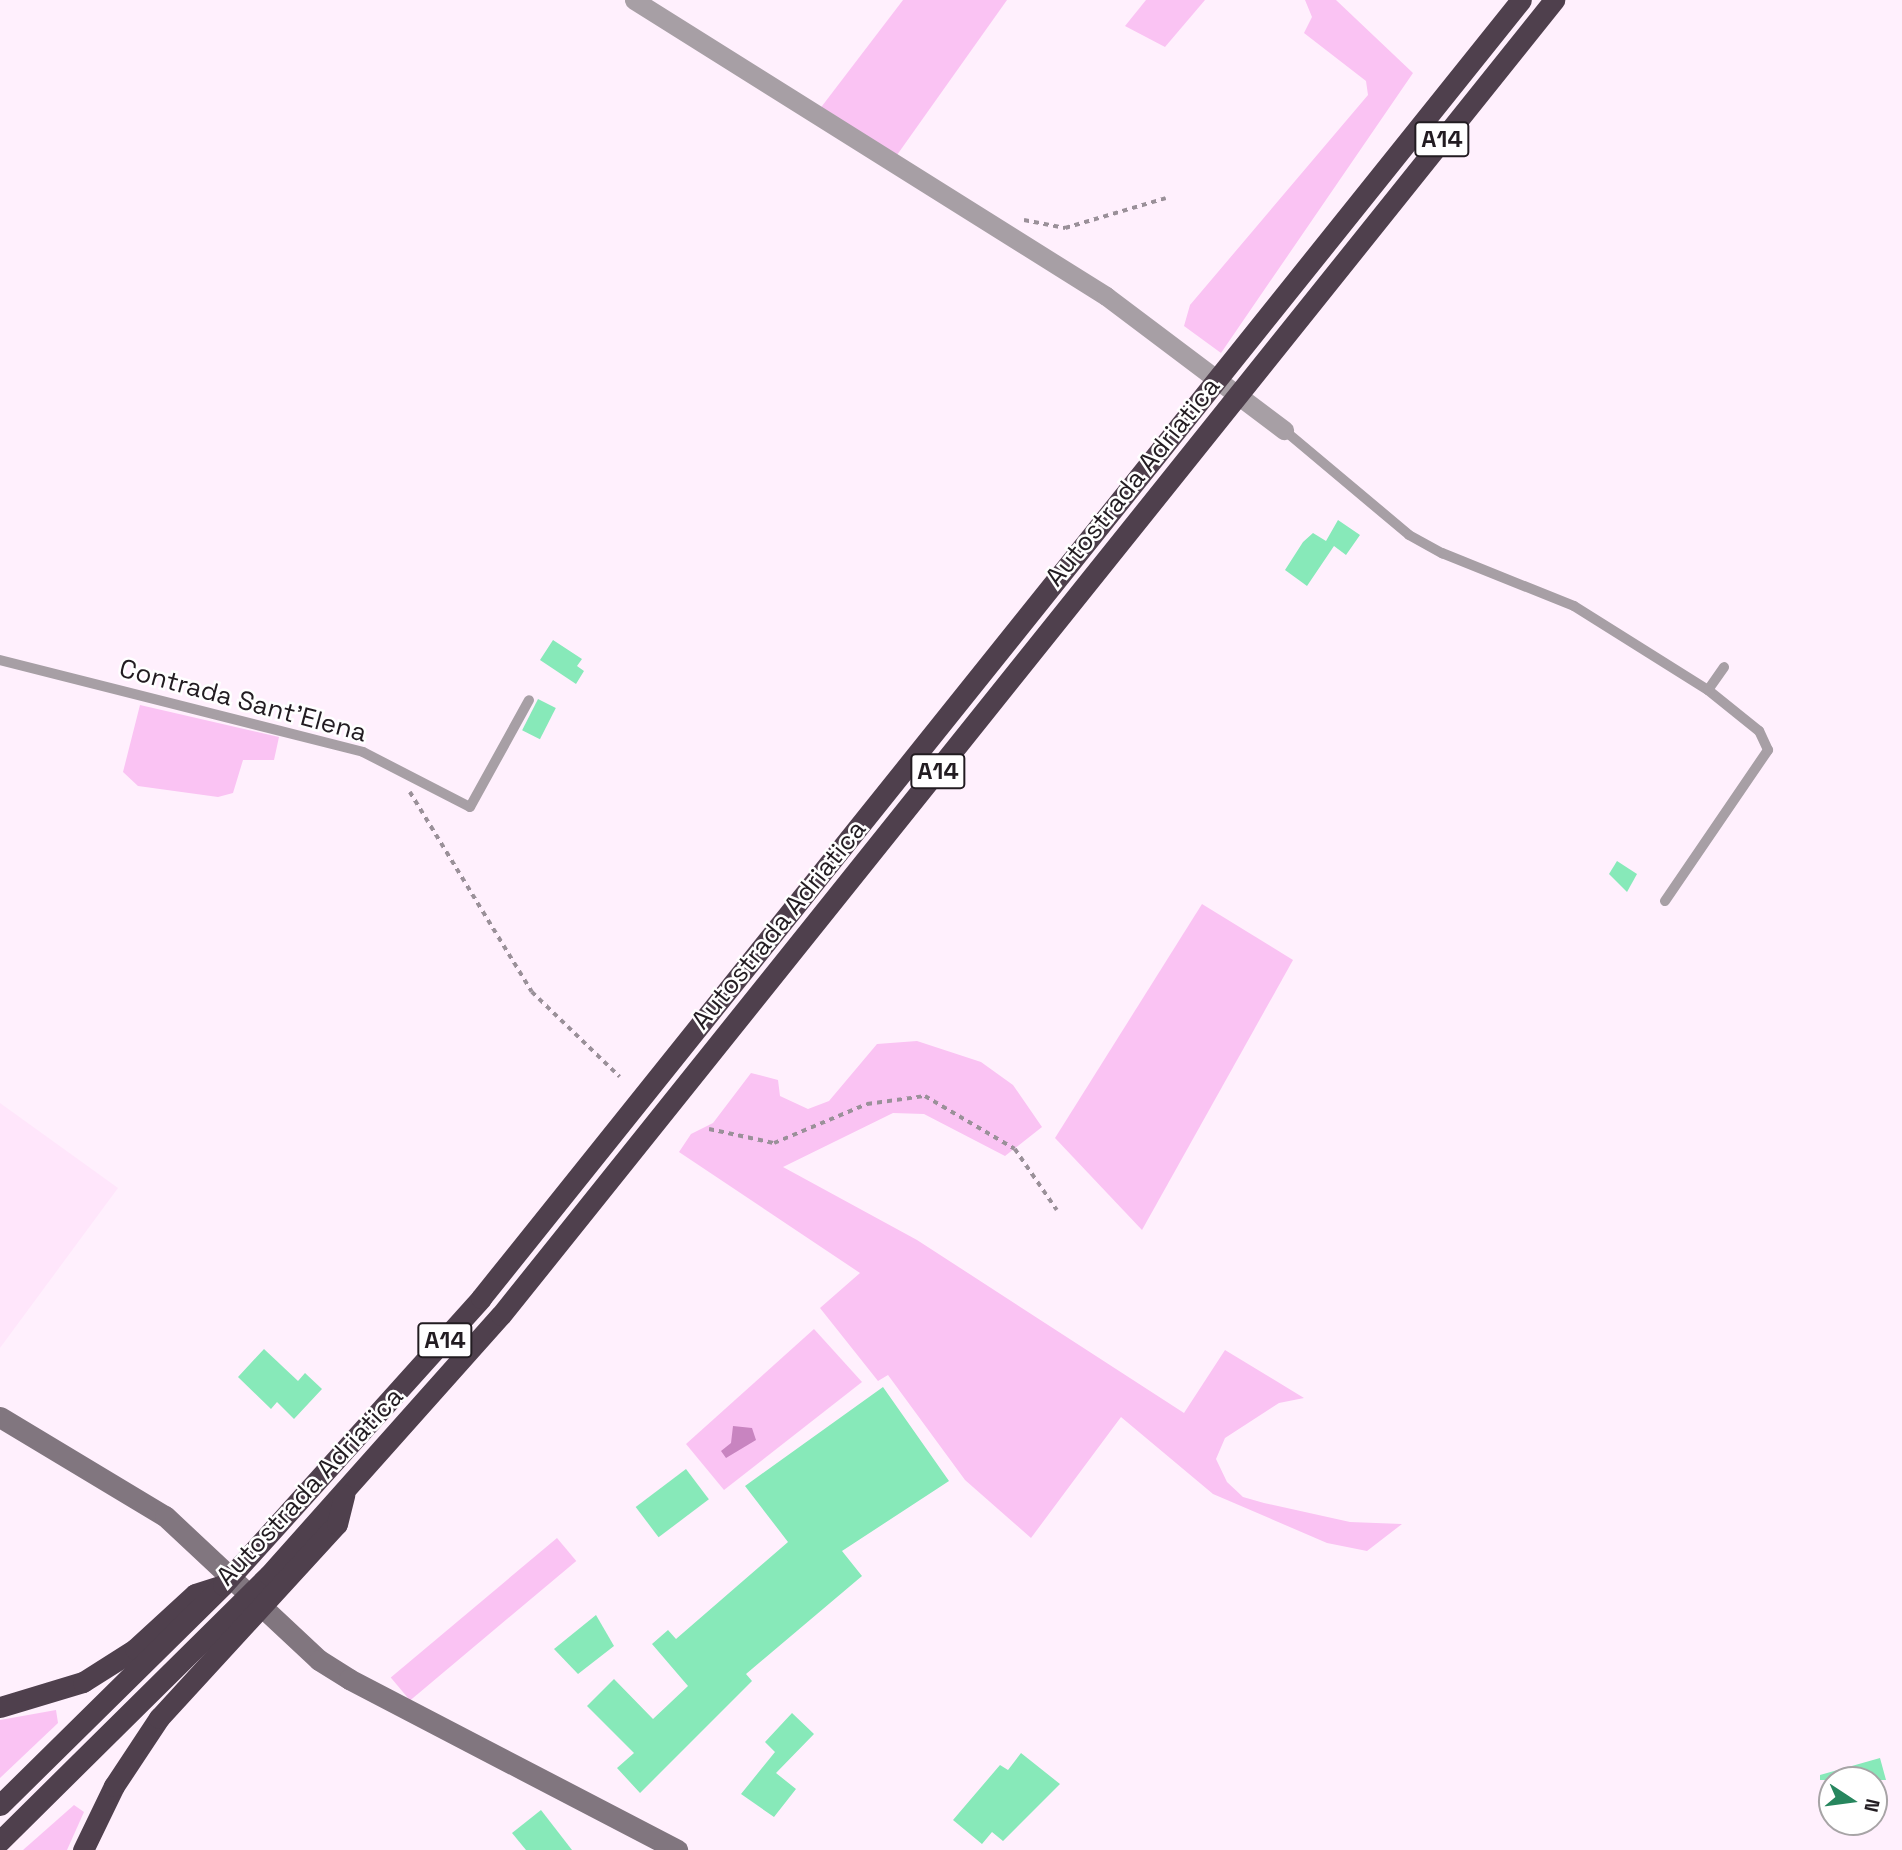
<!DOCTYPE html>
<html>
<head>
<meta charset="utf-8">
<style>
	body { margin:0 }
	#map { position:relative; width:1902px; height:1850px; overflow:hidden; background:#fff0fd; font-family:"Space Grotesk",sans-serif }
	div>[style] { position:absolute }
	.built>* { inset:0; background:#ffe6fb }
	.green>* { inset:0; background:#fac3f3; transform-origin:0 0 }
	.water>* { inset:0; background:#c884c0 }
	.building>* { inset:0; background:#87e9b9; transform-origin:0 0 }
	.path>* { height:3.5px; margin-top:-1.75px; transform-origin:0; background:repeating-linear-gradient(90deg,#9a9099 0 5px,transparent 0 10px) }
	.lane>* { height:10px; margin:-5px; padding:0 5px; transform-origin:5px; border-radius:5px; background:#a79fa5 }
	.street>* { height:19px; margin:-9.5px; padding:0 9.5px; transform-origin:9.5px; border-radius:9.5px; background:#a79fa5 }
	.secondary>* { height:21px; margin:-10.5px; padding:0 10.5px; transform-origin:10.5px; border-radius:10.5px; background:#81767f }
	.highway>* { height:21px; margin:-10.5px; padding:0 10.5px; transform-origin:10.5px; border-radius:10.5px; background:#4f404d }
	span { translate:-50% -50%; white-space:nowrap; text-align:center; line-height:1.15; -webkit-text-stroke:5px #fff; paint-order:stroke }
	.shield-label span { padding:2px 5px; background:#fff; border:2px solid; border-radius:5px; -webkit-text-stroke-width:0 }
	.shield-label { font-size:24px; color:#221c21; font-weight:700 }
	.street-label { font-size:26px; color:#221c21 }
	.north { position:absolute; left:1818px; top:1766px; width:70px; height:70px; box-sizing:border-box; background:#fff; border:2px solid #a7a4a6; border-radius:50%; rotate:103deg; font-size:19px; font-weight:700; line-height:28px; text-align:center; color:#221c21 }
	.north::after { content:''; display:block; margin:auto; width:24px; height:32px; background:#27865e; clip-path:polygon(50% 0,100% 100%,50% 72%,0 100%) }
</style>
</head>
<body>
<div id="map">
	<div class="built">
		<i style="clip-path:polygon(0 1103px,118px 1188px,0 1348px)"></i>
	</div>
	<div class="green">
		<i style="clip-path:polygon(903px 0,1007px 0,897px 155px,819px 110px)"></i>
		<i style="clip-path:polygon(1146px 0,1205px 0,1165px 47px,1125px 26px)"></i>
		<i style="clip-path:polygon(1305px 0,1336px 0,1413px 73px,1221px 353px,1184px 326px,1190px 305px,1368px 95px,1366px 81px,1304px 33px,1312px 17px)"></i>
		<i style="clip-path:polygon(140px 705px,279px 737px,274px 760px,243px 760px,233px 793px,218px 797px,138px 786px,123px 772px)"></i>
		<i style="clip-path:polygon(1202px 904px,1293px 960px,1142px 1230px,1055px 1138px)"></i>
		<i style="clip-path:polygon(917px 1041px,981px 1062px,1013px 1085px,1042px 1127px,1005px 1156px,924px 1114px,893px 1113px,783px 1167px,917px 1240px,1184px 1413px,1225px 1350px,1304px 1398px,1279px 1403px,1225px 1438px,1216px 1459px,1227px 1482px,1243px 1497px,1264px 1503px,1350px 1522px,1402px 1524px,1367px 1551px,1327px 1543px,1213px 1494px,1121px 1417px,1031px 1538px,965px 1480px,888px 1375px,878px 1381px,820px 1308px,860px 1273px,679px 1152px,691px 1134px,713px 1123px,751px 1073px,778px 1080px,780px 1096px,808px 1109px,829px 1101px,877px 1044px)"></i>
		<i style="clip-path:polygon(814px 1329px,862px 1382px,724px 1490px,686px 1444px)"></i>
		<i style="left:557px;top:1538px;width:30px;height:217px;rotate:50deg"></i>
		<i style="clip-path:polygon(56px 1710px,58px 1723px,0 1778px,0 1720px)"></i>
		<i style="clip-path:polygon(74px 1805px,84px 1812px,67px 1850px,23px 1850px)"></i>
	</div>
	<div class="water">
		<i style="clip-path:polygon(733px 1426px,752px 1428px,756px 1440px,726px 1458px,721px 1451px,731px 1443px)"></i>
	</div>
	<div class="building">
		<i style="clip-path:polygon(1338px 520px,1360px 535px,1346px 555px,1334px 546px,1307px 586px,1285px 570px,1303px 542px,1313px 533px,1326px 541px)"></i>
		<i style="clip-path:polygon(553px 640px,582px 659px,577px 666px,584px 671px,576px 684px,540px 660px)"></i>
		<i style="left:538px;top:699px;width:20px;height:35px;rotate:27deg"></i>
		<i style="clip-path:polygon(1617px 861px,1637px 874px,1627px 892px,1609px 874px)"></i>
		<i style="clip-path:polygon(264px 1349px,298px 1381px,305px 1373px,322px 1389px,294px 1419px,277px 1402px,271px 1409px,238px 1377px)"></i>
		<i style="clip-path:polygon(883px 1387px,949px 1481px,842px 1551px,862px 1576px,746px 1674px,752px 1681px,640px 1793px,617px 1768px,634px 1753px,587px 1706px,614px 1679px,653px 1719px,688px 1686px,652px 1644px,668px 1630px,676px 1639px,788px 1542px,745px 1486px)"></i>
		<i style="left:686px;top:1469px;width:38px;height:63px;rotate:53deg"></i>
		<i style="clip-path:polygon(596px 1615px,614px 1646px,578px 1674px,554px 1649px)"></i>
		<i style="clip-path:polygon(792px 1713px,814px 1734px,776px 1773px,796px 1789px,774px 1817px,741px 1794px,775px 1752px,765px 1742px)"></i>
		<i style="clip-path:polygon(1021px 1753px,1060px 1784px,1003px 1841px,992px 1832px,982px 1844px,953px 1820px,1000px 1765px,1008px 1770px)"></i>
		<i style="clip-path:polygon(1880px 1758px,1886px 1780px,1820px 1780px,1820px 1775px)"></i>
		<i style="clip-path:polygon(541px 1810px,572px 1850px,526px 1850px,512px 1833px)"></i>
	</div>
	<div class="path">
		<i style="left:1024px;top:220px;width:42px;rotate:11deg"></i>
		<i style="left:1065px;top:228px;width:105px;rotate:-16.5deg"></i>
		<i style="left:410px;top:792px;width:234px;rotate:58.6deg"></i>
		<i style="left:532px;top:992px;width:122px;rotate:44deg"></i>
		<i style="left:709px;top:1129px;width:66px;rotate:12.2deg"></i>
		<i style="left:774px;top:1143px;width:101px;rotate:-22.8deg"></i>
		<i style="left:867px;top:1104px;width:59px;rotate:-7.9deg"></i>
		<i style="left:925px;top:1096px;width:104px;rotate:30.5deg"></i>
		<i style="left:1015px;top:1149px;width:74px;rotate:55.5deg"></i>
	</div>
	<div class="lane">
		<i style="left:1284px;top:430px;width:163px;rotate:40deg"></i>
		<i style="left:1409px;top:535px;width:38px;rotate:29deg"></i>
		<i style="left:1442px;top:553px;width:142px;rotate:21.9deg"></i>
		<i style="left:1574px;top:606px;width:158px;rotate:32.1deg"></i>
		<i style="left:1708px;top:690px;width:28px;rotate:-55deg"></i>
		<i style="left:0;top:660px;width:374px;rotate:14.2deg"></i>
		<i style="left:363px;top:752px;width:120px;rotate:27.2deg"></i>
		<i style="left:470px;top:807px;width:122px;rotate:-61.1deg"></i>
		<i style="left:1665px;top:901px;width:183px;rotate:-55.7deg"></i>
		<i style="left:1768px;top:750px;width:21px;rotate:-115deg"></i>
		<i style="left:1759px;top:731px;width:65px;rotate:-141.2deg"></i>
	</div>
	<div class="street">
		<i style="left:634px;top:0;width:557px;rotate:32.09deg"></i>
		<i style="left:1106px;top:296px;width:223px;rotate:37deg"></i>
	</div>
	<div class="secondary">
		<i style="left:0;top:1417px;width:192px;rotate:31deg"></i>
		<i style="left:165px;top:1516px;width:211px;rotate:43.1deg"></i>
		<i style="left:319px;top:1660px;width:36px;rotate:32deg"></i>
		<i style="left:349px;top:1679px;width:370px;rotate:27.5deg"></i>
	</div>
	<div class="highway">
		<i style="left:0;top:1707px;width:87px;rotate:-16.8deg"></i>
		<i style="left:83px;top:1682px;width:62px;rotate:-32.4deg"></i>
		<i style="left:135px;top:1649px;width:81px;rotate:-42.5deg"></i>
		<i style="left:195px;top:1594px;width:23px;rotate:-18deg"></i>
		<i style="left:0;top:1805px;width:313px;rotate:-44.6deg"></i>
		<i style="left:223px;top:1585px;width:386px;rotate:-48deg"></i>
		<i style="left:481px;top:1298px;width:1663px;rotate:-51.3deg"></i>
		<i style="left:0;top:1841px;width:378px;rotate:-44.7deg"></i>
		<i style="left:269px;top:1575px;width:348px;rotate:-48.3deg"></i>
		<i style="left:501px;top:1315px;width:1685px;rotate:-51.31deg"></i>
		<i style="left:83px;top:1850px;width:71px;rotate:-64.2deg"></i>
		<i style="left:114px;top:1786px;width:82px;rotate:-56.5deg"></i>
		<i style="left:159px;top:1718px;width:263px;rotate:-47.5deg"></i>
		<i style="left:337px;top:1524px;width:30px;rotate:-76deg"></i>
	</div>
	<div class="shield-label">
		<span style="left:1442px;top:139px">A14</span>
		<span style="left:938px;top:771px">A14</span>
		<span style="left:445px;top:1340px">A14</span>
	</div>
	<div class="street-label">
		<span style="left:1133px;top:482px;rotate:-51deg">Autostrada Adriatica</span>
		<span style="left:243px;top:701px;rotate:15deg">Contrada Sant'Elena</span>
		<span style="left:779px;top:925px;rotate:-51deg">Autostrada Adriatica</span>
		<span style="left:310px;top:1487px;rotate:-47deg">Autostrada Adriatica</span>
	</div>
	<div class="north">N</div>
</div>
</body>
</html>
